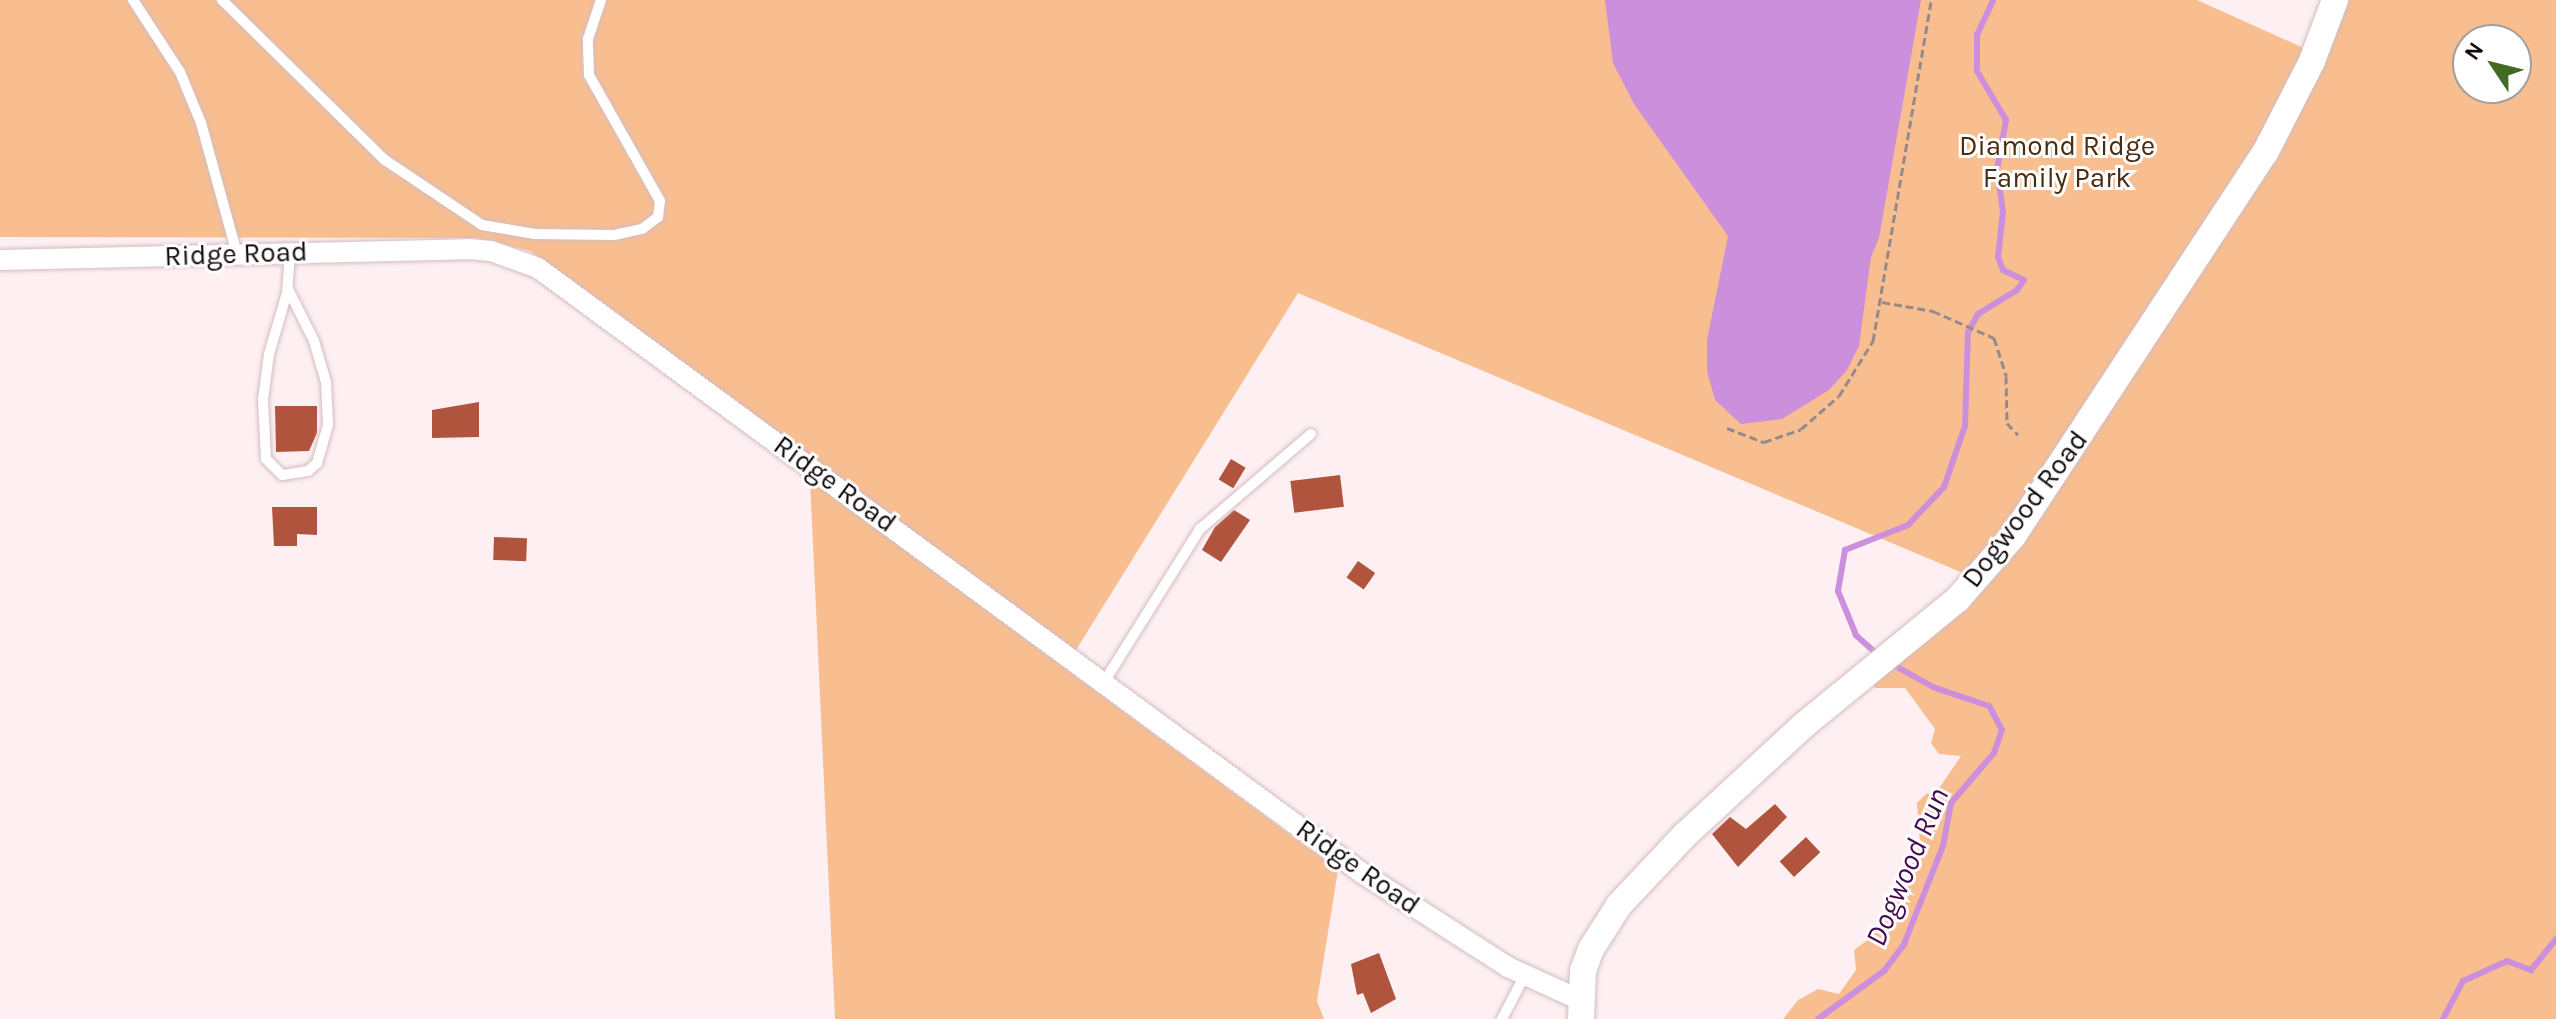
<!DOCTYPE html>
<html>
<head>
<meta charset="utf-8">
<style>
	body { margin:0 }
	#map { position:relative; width:2556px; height:1019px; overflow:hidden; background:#fef0f2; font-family:Karla,sans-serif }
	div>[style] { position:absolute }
	.green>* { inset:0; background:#f9be8f }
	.water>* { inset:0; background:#cb8fdb }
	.stream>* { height:6px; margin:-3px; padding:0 3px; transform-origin:3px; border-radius:3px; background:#cb8fdb }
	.building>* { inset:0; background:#b0543e; transform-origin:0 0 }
	.path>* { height:3px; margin-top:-1.5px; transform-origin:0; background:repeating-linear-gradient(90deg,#958a8b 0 8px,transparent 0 12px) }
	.roads { filter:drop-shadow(0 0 2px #d3bdc0) drop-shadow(0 0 2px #d3bdc0) }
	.service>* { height:10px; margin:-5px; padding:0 5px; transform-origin:5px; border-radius:5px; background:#fff }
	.minor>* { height:20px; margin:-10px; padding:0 10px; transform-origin:10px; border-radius:10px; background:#fff }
	.tertiary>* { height:26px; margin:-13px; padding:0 13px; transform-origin:13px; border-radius:13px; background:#fff }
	span { translate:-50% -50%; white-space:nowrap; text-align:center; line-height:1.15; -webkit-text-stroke:6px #fff; paint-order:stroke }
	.park-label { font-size:28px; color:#4c2c10 }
	.street-label { font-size:28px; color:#130c0d }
	.water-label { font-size:30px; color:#440a51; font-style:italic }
	.north { position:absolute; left:2452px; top:24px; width:80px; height:80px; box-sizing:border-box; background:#fff; border:2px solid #a19e9e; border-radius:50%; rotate:305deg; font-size:22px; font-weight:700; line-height:32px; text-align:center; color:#130c0d }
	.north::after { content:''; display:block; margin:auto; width:28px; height:36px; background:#426a25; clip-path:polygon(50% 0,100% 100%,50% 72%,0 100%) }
</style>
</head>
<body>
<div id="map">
	<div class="green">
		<i style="clip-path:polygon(0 0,2197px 0,2306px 49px,2238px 181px,1970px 576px,1298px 293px,1076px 650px,530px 251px,478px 238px,0 237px)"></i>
		<i style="clip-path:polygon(evenodd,2345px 0,2556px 0,2556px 1019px,1783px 1019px,1798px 1000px,1818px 989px,1839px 994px,1856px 970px,1854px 950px,1870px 938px,1887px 905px,1901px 895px,1920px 842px,1917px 803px,1927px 793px,1934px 796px,1961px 756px,1939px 754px,1931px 743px,1935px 729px,1905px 688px,1875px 688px,1871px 682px,2027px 531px,2345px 0,2468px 40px,2516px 40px,2516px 88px,2468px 88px,2468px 40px)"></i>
		<i style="clip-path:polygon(810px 480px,1338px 870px,1317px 1001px,1324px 1019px,835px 1019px)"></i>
	</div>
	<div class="water">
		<i style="clip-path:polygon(1605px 0,1921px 0,1879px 238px,1871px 257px,1859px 346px,1847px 370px,1829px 390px,1782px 419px,1741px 424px,1715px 400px,1707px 371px,1707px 340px,1728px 236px,1634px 104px,1613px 63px)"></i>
	</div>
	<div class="stream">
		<i style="left:1878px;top:655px;width:30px;rotate:-138deg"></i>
		<i style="left:1856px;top:635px;width:48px;rotate:-112.2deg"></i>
		<i style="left:1838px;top:591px;width:42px;rotate:-80.3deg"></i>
		<i style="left:1845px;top:550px;width:68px;rotate:-21.6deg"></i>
		<i style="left:1908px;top:525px;width:52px;rotate:-46.5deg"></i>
		<i style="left:1944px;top:487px;width:65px;rotate:-71deg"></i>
		<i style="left:1965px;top:426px;width:94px;rotate:-88.2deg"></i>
		<i style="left:1968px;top:332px;width:21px;rotate:-61deg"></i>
		<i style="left:1978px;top:314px;width:46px;rotate:-31.6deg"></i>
		<i style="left:2017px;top:290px;width:12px;rotate:-55deg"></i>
		<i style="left:2024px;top:280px;width:23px;rotate:-155deg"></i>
		<i style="left:2003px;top:270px;width:14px;rotate:-111deg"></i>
		<i style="left:1998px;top:257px;width:45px;rotate:-83.7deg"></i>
		<i style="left:2003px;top:212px;width:42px;rotate:-98.1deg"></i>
		<i style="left:1997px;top:170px;width:51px;rotate:-79.8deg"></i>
		<i style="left:2006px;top:120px;width:57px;rotate:-120.6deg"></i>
		<i style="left:1977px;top:71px;width:36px;rotate:-90deg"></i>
		<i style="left:1977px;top:35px;width:38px;rotate:-65deg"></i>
		<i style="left:1818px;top:1019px;width:82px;rotate:-36deg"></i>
		<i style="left:1884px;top:971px;width:34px;rotate:-53deg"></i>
		<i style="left:1904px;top:944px;width:105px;rotate:-68.3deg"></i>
		<i style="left:1943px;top:846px;width:44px;rotate:-79.5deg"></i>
		<i style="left:1951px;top:803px;width:66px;rotate:-49.3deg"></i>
		<i style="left:1994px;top:753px;width:24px;rotate:-71deg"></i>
		<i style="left:2002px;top:730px;width:27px;rotate:-118deg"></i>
		<i style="left:1989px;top:706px;width:59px;rotate:-161.3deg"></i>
		<i style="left:1933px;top:687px;width:49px;rotate:-150.8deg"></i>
		<i style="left:2443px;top:1019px;width:43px;rotate:-62.2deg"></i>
		<i style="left:2463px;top:981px;width:48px;rotate:-24.4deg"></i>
		<i style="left:2507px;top:961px;width:26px;rotate:21deg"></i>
		<i style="left:2531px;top:970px;width:40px;rotate:-51deg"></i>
	</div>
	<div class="building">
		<i style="clip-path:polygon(479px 402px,479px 437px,432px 438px,432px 410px)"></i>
		<i style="clip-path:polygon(275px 406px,317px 406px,317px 433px,309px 451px,276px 452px)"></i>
		<i style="left:1231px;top:459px;width:17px;height:24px;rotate:31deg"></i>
		<i style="left:1340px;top:475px;width:32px;height:50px;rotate:83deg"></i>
		<i style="clip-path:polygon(272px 507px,317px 507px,317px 535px,297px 534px,297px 546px,274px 546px)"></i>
		<i style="clip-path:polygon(1234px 510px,1250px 520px,1221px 562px,1202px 550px,1215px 527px)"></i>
		<i style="left:494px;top:537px;width:33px;height:23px;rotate:2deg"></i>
		<i style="left:1358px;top:561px;width:21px;height:20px;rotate:35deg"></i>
		<i style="clip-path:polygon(1775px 804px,1787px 817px,1738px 867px,1712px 834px,1730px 817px,1746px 829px)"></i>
		<i style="left:1806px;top:837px;width:21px;height:36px;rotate:47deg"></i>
		<i style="clip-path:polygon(1379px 953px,1396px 999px,1371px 1013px,1363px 993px,1357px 995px,1351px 964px)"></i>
	</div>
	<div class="path">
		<i style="left:1882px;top:302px;width:52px;rotate:10deg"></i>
		<i style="left:1933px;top:311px;width:67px;rotate:23.9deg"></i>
		<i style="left:1994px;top:338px;width:40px;rotate:72deg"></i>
		<i style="left:2006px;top:376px;width:47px;rotate:88.8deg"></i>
		<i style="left:2007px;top:423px;width:16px;rotate:47deg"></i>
		<i style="left:1727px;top:428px;width:40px;rotate:21deg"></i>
		<i style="left:1764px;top:442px;width:39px;rotate:-19deg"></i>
		<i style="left:1801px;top:429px;width:50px;rotate:-41deg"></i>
		<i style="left:1839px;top:396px;width:65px;rotate:-58.3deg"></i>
		<i style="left:1873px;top:341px;width:346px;rotate:-80.3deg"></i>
	</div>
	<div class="roads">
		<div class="service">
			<i style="left:133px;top:0;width:86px;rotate:56.9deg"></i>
			<i style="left:180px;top:72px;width:55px;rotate:67.6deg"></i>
			<i style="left:201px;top:123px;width:136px;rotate:74.6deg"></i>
			<i style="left:222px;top:0;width:228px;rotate:44.5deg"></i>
			<i style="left:385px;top:160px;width:117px;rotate:33.8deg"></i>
			<i style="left:482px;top:225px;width:54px;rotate:9.6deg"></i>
			<i style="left:535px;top:234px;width:79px;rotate:0.7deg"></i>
			<i style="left:614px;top:235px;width:29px;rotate:-12deg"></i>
			<i style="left:642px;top:229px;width:20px;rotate:-37deg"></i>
			<i style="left:658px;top:217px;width:16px;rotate:-83deg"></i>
			<i style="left:660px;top:201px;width:145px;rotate:-119.4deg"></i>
			<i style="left:589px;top:75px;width:36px;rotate:-92deg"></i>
			<i style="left:588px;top:39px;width:41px;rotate:-71.6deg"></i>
			<i style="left:288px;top:289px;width:58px;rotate:63.4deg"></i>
			<i style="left:314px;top:341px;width:43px;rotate:73.7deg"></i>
			<i style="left:326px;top:382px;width:43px;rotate:87.3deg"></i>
			<i style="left:328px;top:425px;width:40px;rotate:106deg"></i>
			<i style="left:317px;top:463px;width:12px;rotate:138deg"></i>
			<i style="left:308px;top:471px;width:26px;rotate:171deg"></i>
			<i style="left:282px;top:475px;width:23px;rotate:-135deg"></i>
			<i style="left:266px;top:459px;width:59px;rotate:-92.9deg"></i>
			<i style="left:263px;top:400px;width:46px;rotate:-82.6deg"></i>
			<i style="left:269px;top:354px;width:64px;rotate:-73.6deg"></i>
			<i style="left:287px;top:293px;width:40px;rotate:-85.7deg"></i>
			<i style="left:1104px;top:682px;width:181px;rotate:-57.9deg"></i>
			<i style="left:1200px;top:529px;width:146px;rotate:-40.6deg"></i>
			<i style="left:1502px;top:1019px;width:47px;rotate:-62.4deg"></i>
		</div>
		<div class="minor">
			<i style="left:0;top:260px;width:469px;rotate:-1.3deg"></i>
			<i style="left:469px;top:249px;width:22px;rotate:5deg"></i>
			<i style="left:491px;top:251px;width:50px;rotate:19.9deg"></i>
			<i style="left:538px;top:268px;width:1022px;rotate:36.29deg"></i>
			<i style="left:1362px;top:873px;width:174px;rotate:32.8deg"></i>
			<i style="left:1508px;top:967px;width:79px;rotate:24.6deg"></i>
		</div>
		<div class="tertiary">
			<i style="left:1581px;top:1019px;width:48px;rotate:-87.6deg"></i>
			<i style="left:1583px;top:971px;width:23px;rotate:-70deg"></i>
			<i style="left:1591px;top:949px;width:52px;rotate:-57.5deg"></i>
			<i style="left:1619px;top:905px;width:95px;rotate:-46.7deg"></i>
			<i style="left:1684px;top:836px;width:163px;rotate:-42.8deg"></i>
			<i style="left:1804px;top:725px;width:199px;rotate:-39.3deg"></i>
			<i style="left:1958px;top:599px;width:84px;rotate:-48.9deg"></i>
			<i style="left:2013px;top:536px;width:458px;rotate:-56.7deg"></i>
			<i style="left:2265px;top:153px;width:103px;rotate:-62.9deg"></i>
			<i style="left:2312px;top:61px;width:65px;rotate:-69.3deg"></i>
		</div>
	</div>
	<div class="park-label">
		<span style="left:2057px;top:162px">Diamond Ridge<br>Family Park</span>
	</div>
	<div class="street-label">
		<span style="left:236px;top:254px;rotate:-2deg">Ridge Road</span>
		<span style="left:835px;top:484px;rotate:36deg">Ridge Road</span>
		<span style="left:2025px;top:509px;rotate:-53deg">Dogwood Road</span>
		<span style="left:1358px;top:867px;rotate:35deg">Ridge Road</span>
	</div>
	<div class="water-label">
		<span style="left:1907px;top:867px;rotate:-67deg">Dogwood Run</span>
	</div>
	<div class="north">N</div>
</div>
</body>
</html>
